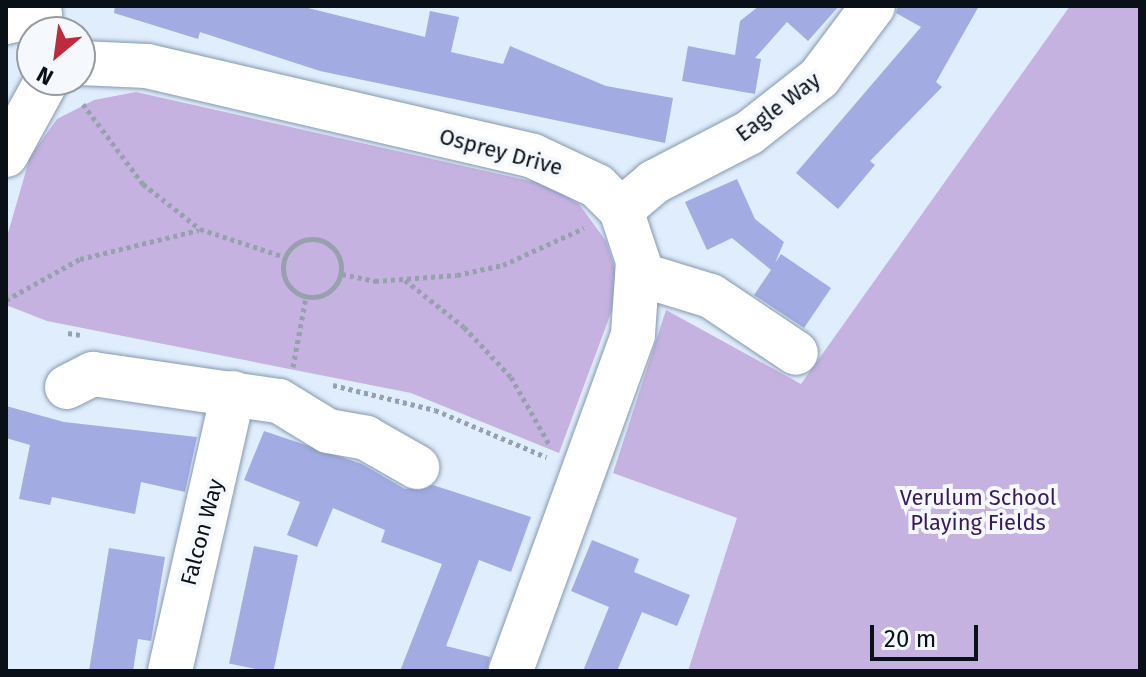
<!DOCTYPE html>
<html>
<head>
<meta charset="utf-8">
<style>
	body { margin:0 }
	#map { position:relative; width:1146px; height:677px; overflow:hidden; background:#e0edfc; font-family:"Fira Sans",sans-serif }
	div>[style] { position:absolute }
	.green>* { inset:0; background:#c5b2e1 }
	.building>* { inset:0; background:#a2abe2; transform-origin:0 0 }
	.path>* { height:5px; margin-top:-2.5px; transform-origin:0; background:repeating-linear-gradient(90deg,#96a1ad 0 4px,transparent 0 8px) }
	.path>.ring { margin:-2.5px; padding:0; box-sizing:content-box; background:none; border:5px solid #96a1ad; border-radius:50% }
	.roads { filter:drop-shadow(0 0 2px #8599b0) drop-shadow(0 0 2px #8599b0) }
	.minor>* { height:44px; margin:-22px; padding:0 22px; transform-origin:22px; border-radius:22px; background:#fff }
	span { translate:-50% -50%; white-space:nowrap; text-align:center; line-height:1.15; -webkit-text-stroke:8px #f5f9fe; paint-order:stroke }
	.street-label { font-size:22px; color:#091018 }
	.park-label { font-size:22px; color:#391a59 }
	.frame { position:absolute; inset:0; border:8px solid #091018; pointer-events:none }
	.north { position:absolute; left:16px; top:16px; width:80px; height:80px; box-sizing:border-box; background:#f5f9fe; border:2px solid #979ca2; border-radius:50%; rotate:209deg; font-size:22px; font-weight:700; line-height:32px; text-align:center; color:#091018 }
	.north::after { content:''; display:block; margin:auto; width:28px; height:36px; background:#bd2c3d; clip-path:polygon(50% 0,100% 100%,50% 72%,0 100%) }
	.scale { position:absolute; left:870px; top:625px; width:108px; height:36px; box-sizing:border-box; border:4px solid #091018; border-top:0; padding-left:10px; font-size:24px; line-height:28px; white-space:nowrap; color:#091018; -webkit-text-stroke:6px #f5f9fe; paint-order:stroke }
</style>
</head>
<body>
<div id="map">
	<div class="green">
		<i style="clip-path:polygon(1070px 6px,1140px 6px,1140px 671px,688px 671px,737px 518px,613px 473px,666px 310px,801px 384px)"></i>
		<i style="clip-path:polygon(136px 92px,548px 185px,579px 204px,606px 241px,616px 271px,612px 310px,559px 453px,411px 393px,47px 321px,6px 305px,6px 240px,30px 157px,57px 119px,94px 100px)"></i>
	</div>
	<div class="building">
		<i style="clip-path:polygon(115px 6px,300px 6px,425px 37px,430px 11px,459px 17px,451px 52px,503px 64px,510px 46px,606px 86px,673px 98px,665px 143px,320px 71px,200px 32px,198px 39px,114px 13px)"></i>
		<i style="clip-path:polygon(759px 6px,839px 6px,808px 41px,787px 22px,755px 58px,761px 59px,755px 94px,682px 81px,688px 46px,735px 55px,740px 21px)"></i>
		<i style="clip-path:polygon(898px 6px,979px 6px,936px 82px,942px 87px,870px 161px,875px 165px,838px 209px,796px 173px,921px 27px,896px 13px)"></i>
		<i style="clip-path:polygon(737px 179px,755px 219px,784px 242px,775px 263px,781px 254px,831px 288px,804px 328px,754px 295px,771px 270px,732px 238px,707px 250px,685px 202px)"></i>
		<i style="clip-path:polygon(6px 406px,64px 422px,197px 437px,185px 492px,141px 482px,135px 514px,52px 497px,50px 505px,19px 499px,30px 445px,6px 438px)"></i>
		<i style="clip-path:polygon(264px 431px,362px 464px,405px 489px,433px 485px,531px 517px,511px 572px,479px 560px,446px 646px,490px 657px,487px 671px,400px 671px,442px 564px,381px 542px,385px 530px,333px 508px,317px 547px,287px 535px,300px 502px,244px 480px)"></i>
		<i style="clip-path:polygon(592px 540px,639px 559px,634px 572px,690px 595px,677px 626px,642px 612px,617px 671px,583px 671px,609px 607px,571px 591px)"></i>
		<i style="left:254px;top:546px;width:45px;height:120px;rotate:12deg"></i>
		<i style="clip-path:polygon(109px 548px,165px 557px,151px 641px,138px 639px,133px 671px,89px 671px)"></i>
	</div>
	<div class="path">
		<i style="left:83px;top:104px;width:100px;rotate:53.1deg"></i>
		<i style="left:143px;top:184px;width:73px;rotate:38.3deg"></i>
		<i style="left:200px;top:229px;width:89px;rotate:18.2deg"></i>
		<i class="ring" style="left:283px;top:239px;width:53px;height:53px"></i>
		<i style="left:342px;top:274px;width:34px;rotate:12deg"></i>
		<i style="left:375px;top:281px;width:82px;rotate:-4.2deg"></i>
		<i style="left:457px;top:275px;width:47px;rotate:-12.3deg"></i>
		<i style="left:503px;top:265px;width:89px;rotate:-24.6deg"></i>
		<i style="left:405px;top:280px;width:75px;rotate:38.5deg"></i>
		<i style="left:464px;top:327px;width:69px;rotate:46.8deg"></i>
		<i style="left:511px;top:377px;width:77px;rotate:60.4deg"></i>
		<i style="left:6px;top:300px;width:85px;rotate:-29deg"></i>
		<i style="left:80px;top:259px;width:122px;rotate:-13.7deg"></i>
		<i style="left:68px;top:333px;width:12px;rotate:9deg"></i>
		<i style="left:293px;top:367px;width:71px;rotate:-79.5deg"></i>
		<i style="left:333px;top:385px;width:105px;rotate:13.8deg"></i>
		<i style="left:435px;top:410px;width:121px;rotate:22.9deg"></i>
	</div>
	<div class="roads">
		<div class="minor">
			<i style="left:6px;top:22px;width:35px;rotate:-13deg"></i>
			<i style="left:80px;top:63px;width:67px;rotate:2.6deg"></i>
			<i style="left:147px;top:66px;width:396px;rotate:13.1deg"></i>
			<i style="left:533px;top:156px;width:71px;rotate:25.1deg"></i>
			<i style="left:597px;top:186px;width:34px;rotate:45deg"></i>
			<i style="left:621px;top:210px;width:54px;rotate:71.6deg"></i>
			<i style="left:638px;top:261px;width:74px;rotate:93.9deg"></i>
			<i style="left:633px;top:335px;width:357px;rotate:110deg"></i>
			<i style="left:6px;top:155px;width:85px;rotate:-61.3deg"></i>
			<i style="left:621px;top:210px;width:43px;rotate:-40.3deg"></i>
			<i style="left:654px;top:182px;width:107px;rotate:-27.3deg"></i>
			<i style="left:749px;top:133px;width:89px;rotate:-38.2deg"></i>
			<i style="left:819px;top:78px;width:90px;rotate:-53.1deg"></i>
			<i style="left:639px;top:274px;width:75px;rotate:17deg"></i>
			<i style="left:711px;top:296px;width:102px;rotate:33.8deg"></i>
			<i style="left:67px;top:387px;width:29px;rotate:-27deg"></i>
			<i style="left:93px;top:374px;width:188px;rotate:8.3deg"></i>
			<i style="left:279px;top:401px;width:57px;rotate:31.5deg"></i>
			<i style="left:328px;top:431px;width:39px;rotate:10deg"></i>
			<i style="left:366px;top:438px;width:59px;rotate:29.6deg"></i>
			<i style="left:170px;top:671px;width:285px;rotate:-77.2deg"></i>
		</div>
	</div>
	<div class="street-label">
		<span style="left:778px;top:107px;rotate:-37deg">Eagle Way</span>
		<span style="left:501px;top:152px;rotate:15deg">Osprey Drive</span>
		<span style="left:202px;top:532px;rotate:-75deg">Falcon Way</span>
	</div>
	<div class="park-label">
		<span style="left:978px;top:510px">Verulum School<br>Playing Fields</span>
	</div>
	<div class="frame"></div>
	<div class="north">N</div>
	<div class="scale">20 m</div>
</div>
</body>
</html>
